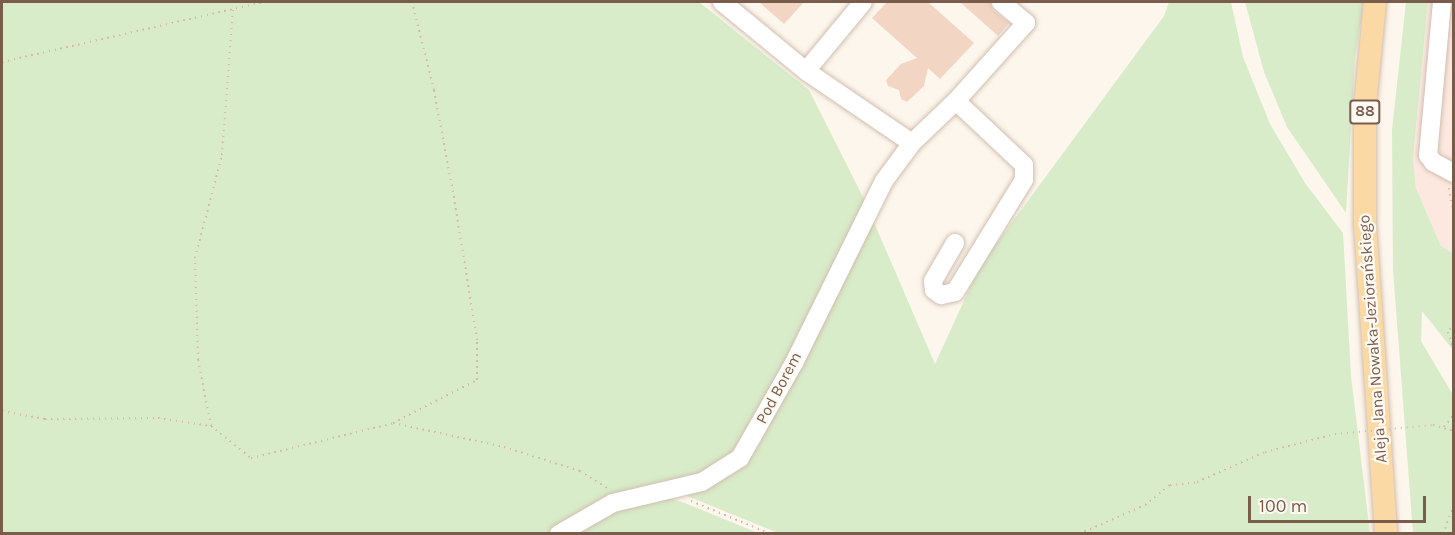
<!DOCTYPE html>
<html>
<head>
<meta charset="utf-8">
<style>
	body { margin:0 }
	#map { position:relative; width:1455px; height:535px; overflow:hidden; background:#fdf6ec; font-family:Karla,sans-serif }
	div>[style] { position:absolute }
	.commercial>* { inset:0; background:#fde8e0 }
	.green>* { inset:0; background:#d8ecc9 }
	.building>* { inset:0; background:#f3d5c3 }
	.path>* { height:2px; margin-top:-1px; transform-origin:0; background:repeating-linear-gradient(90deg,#d9b8a5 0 1.5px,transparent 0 6px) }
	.roads { filter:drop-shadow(0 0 2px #d1beb0) drop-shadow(0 0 2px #d1beb0) }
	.minor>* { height:18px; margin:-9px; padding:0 9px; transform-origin:9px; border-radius:9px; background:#fff }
	.major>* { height:22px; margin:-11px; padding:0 11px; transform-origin:11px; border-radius:11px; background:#fbd9a5 }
	.path-bridge>* { height:2px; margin-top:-1px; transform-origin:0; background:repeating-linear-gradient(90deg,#d9b8a5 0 1.5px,transparent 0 6px) }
	span { translate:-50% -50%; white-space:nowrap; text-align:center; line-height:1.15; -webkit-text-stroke:4.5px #fffaf3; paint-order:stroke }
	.shield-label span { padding:2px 4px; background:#fffaf3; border:2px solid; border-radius:4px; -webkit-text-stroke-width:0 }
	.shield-label { font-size:15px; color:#7a5c4d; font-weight:700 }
	.street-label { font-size:16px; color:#7a5c4d }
	.frame { position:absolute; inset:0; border:3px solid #7a5c4d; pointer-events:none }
	.scale { position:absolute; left:1248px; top:496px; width:178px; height:27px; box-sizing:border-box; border:3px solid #7a5c4d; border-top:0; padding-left:8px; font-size:18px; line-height:21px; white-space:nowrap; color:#7a5c4d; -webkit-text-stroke:4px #fffaf3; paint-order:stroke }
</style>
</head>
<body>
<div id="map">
	<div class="commercial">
		<i style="clip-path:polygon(1428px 2px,1453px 2px,1453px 253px,1441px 246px,1416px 188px,1413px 158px)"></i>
	</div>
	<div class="green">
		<i style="clip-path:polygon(2px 2px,699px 2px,809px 90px,868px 207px,744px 446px,698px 480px,582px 511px,548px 533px,2px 533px)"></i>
		<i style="clip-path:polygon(1169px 2px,1231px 2px,1243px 57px,1270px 124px,1305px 183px,1343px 233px,1351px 376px,1370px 533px,778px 533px,680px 493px,728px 472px,759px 445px,873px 220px,935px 364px,980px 266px,1164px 16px)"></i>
		<i style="clip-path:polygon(1245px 2px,1364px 2px,1355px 58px,1346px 213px,1287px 127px,1264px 72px)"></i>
		<i style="clip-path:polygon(1406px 2px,1428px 2px,1413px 158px,1416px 188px,1441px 246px,1453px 253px,1453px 350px,1422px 311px,1421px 341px,1453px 395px,1453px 533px,1413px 533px,1393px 270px,1392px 130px)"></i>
		<i style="clip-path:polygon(661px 496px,685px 503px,758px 533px,568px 534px,614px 507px)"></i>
	</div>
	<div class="building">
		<i style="clip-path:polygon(759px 2px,804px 2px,784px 24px)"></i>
		<i style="clip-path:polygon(887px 2px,928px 2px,974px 43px,940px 79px,928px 68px,924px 86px,907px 102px,901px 99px,899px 90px,888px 86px,886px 80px,901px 64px,917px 58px,872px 18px)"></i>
		<i style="clip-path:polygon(960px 2px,990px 2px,993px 10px,1009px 23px,998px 36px)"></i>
	</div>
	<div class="path">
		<i style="left:2px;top:62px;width:268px;rotate:-12.9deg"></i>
		<i style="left:1449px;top:188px;width:32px;rotate:81deg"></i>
		<i style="left:1454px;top:323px;width:11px;rotate:124deg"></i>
		<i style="left:1448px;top:332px;width:19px;rotate:72deg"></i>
		<i style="left:2px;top:411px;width:44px;rotate:10.5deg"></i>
		<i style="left:45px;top:419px;width:113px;rotate:-0.5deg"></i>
		<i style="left:158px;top:418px;width:54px;rotate:8.6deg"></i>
		<i style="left:211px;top:426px;width:51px;rotate:38.7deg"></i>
		<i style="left:251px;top:458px;width:146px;rotate:-13.8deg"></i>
		<i style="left:393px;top:423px;width:94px;rotate:-27.1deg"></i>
		<i style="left:477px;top:380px;width:40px;rotate:-90deg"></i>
		<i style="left:477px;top:340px;width:150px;rotate:-99.2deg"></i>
		<i style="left:453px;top:192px;width:104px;rotate:-100.6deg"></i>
		<i style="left:434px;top:90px;width:91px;rotate:-104deg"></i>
		<i style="left:393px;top:423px;width:114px;rotate:12.2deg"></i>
		<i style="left:504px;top:447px;width:80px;rotate:17.5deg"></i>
		<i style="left:580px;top:471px;width:34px;rotate:32deg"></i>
		<i style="left:1433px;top:425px;width:22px;rotate:16deg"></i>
		<i style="left:211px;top:426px;width:67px;rotate:-101.1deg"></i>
		<i style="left:198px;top:360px;width:102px;rotate:-91.7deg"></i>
		<i style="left:195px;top:258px;width:106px;rotate:-75.3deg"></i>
		<i style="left:222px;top:155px;width:146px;rotate:-85.7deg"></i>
		<i style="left:1444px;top:427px;width:16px;rotate:-52deg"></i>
		<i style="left:691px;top:501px;width:87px;rotate:22.4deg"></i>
		<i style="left:1079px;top:534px;width:72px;rotate:-23.7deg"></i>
		<i style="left:1145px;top:505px;width:32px;rotate:-39deg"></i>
		<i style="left:1170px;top:485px;width:27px;rotate:-6deg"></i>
		<i style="left:1197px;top:482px;width:74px;rotate:-23.8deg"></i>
		<i style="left:1265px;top:452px;width:72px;rotate:-14.4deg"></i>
		<i style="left:1443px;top:534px;width:32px;rotate:-70deg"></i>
	</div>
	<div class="roads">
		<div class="minor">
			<i style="left:722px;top:2px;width:109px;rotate:39.4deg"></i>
			<i style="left:806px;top:71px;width:128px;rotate:34.2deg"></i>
			<i style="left:912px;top:143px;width:61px;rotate:-43.7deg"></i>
			<i style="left:956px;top:101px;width:105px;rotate:-48.1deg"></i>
			<i style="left:1026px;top:23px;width:33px;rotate:-140deg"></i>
			<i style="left:1442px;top:2px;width:154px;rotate:95.2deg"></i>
			<i style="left:1428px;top:155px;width:9px;rotate:54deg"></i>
			<i style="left:1433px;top:162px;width:24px;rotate:28deg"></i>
			<i style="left:806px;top:71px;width:89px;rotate:-50.4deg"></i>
			<i style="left:955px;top:243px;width:44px;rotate:120.1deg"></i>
			<i style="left:933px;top:281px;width:9px;rotate:84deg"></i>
			<i style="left:934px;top:290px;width:9px;rotate:36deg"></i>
			<i style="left:941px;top:295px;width:14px;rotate:-12deg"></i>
			<i style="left:955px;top:292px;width:132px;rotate:-58.4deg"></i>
			<i style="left:1024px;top:180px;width:15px;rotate:-90deg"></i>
			<i style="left:1024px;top:165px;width:93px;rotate:-136.7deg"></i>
			<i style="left:559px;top:534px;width:62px;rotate:-29.9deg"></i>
			<i style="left:613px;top:503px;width:91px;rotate:-13.3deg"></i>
			<i style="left:702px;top:482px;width:45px;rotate:-32.3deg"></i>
			<i style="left:740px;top:458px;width:109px;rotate:-60.4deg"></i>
			<i style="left:794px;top:363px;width:203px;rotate:-63.7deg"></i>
			<i style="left:884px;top:181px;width:47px;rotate:-53.6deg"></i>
		</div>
		<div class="major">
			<i style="left:1375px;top:2px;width:103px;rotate:95.5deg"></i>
			<i style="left:1365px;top:105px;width:119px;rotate:90deg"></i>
			<i style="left:1365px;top:224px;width:311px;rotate:86.1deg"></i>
		</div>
	</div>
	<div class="path-bridge">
		<i style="left:1335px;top:434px;width:98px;rotate:-5.2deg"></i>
	</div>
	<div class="shield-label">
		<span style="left:1365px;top:112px">88</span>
	</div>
	<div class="street-label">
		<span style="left:1373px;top:339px;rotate:-94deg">Aleja Jana Nowaka-Jeziorańskiego</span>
		<span style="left:779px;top:388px;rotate:-62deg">Pod Borem</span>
	</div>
	<div class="frame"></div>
	<div class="scale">100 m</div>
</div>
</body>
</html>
